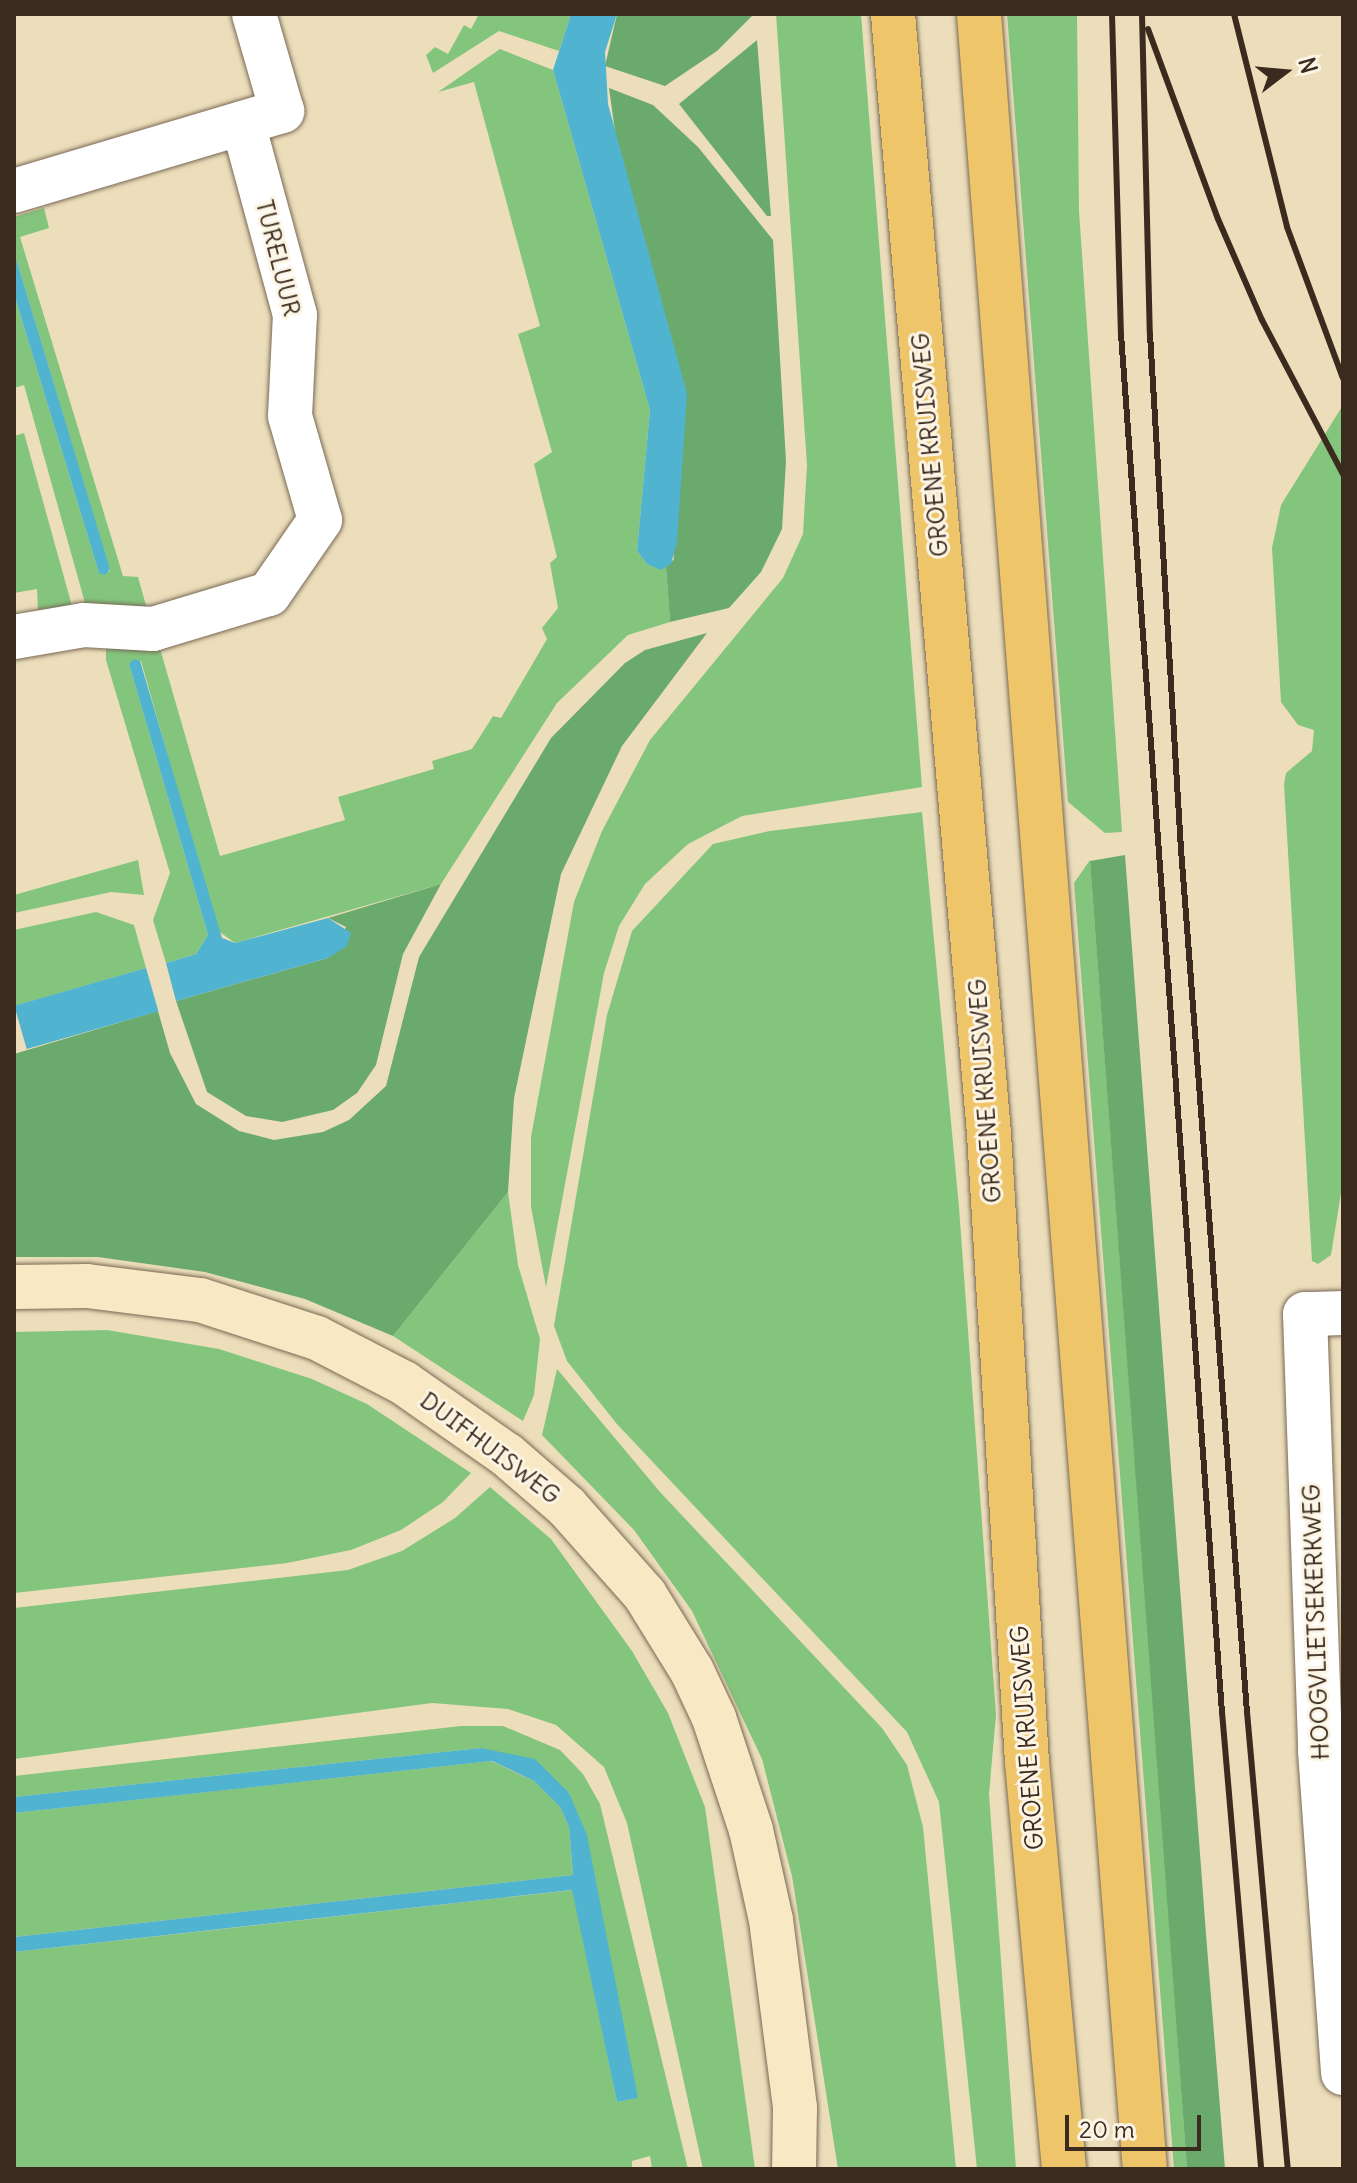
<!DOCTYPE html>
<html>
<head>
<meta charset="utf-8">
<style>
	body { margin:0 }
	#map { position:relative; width:1357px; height:2183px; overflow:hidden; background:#ecdebb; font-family:Delius,sans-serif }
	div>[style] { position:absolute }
	.green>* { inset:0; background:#84c57e }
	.forest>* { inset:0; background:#6baa6d }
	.water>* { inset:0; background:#50b3cf; transform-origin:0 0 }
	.roads { filter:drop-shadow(0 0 2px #796955) drop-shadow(0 0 2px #796955) }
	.street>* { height:44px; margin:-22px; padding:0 22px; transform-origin:22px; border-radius:22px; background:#fff }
	.secondary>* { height:44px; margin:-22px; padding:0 22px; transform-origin:22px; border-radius:22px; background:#f8e8c3 }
	.primary>* { height:44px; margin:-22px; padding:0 22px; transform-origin:22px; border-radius:22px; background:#eec569 }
	.rail>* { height:6px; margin:-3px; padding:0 3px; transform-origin:3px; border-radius:3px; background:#3b2a1e }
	span { translate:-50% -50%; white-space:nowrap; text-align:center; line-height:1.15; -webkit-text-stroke:6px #fcf5e5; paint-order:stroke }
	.street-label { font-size:24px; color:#3b2a1e }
	.frame { position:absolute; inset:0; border:16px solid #3b2a1e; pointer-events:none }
	.north { position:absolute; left:1245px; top:32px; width:80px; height:80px; -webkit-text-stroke:6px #fcf5e5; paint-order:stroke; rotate:74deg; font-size:22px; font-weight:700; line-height:32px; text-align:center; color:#3b2a1e }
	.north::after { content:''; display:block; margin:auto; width:28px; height:36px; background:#3b2a1e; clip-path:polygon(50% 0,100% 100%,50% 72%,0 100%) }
	.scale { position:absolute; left:1065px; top:2115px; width:136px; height:36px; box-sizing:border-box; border:4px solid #3b2a1e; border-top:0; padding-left:10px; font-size:24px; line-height:28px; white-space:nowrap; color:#3b2a1e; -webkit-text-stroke:6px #fcf5e5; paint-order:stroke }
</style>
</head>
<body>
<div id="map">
	<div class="green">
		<i style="clip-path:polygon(479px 14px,571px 14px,559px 51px,499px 31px,433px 73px,426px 55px,435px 47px,448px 54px,464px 25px,471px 29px)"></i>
		<i style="clip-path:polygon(776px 14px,861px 14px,922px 787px,742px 816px,688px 844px,645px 884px,619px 926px,604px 973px,546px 1287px,531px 1207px,531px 1137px,574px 902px,602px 831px,650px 740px,783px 578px,803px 534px,807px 465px)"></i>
		<i style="clip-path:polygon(1007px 14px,1077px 14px,1079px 211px,1122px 832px,1105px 833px,1068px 802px)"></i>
		<i style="clip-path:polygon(500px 49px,553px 70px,650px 410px,637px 551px,647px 564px,666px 567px,670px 622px,628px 635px,557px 703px,441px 884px,235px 943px,217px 930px,141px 661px,129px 664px,208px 935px,196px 954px,166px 963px,153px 920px,170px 873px,106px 660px,106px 639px,159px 645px,220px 856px,345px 820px,338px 797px,434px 769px,432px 761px,472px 749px,493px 716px,501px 718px,547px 639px,542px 628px,558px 608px,550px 563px,557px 557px,534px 464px,552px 452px,518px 334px,540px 326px,474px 82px,438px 92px)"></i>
		<i style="clip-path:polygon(44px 208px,49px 228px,20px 237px,123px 576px,138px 577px,147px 609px,85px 603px,24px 385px,14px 388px,14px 294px,99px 573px,110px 571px,14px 252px,14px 217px)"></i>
		<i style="clip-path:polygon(1343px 405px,1343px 1181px,1331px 1255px,1318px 1264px,1312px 1261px,1284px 784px,1286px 773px,1312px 751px,1314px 730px,1298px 725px,1281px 702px,1272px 548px,1281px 505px)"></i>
		<i style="clip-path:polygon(24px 433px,72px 606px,38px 612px,37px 589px,14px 593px,14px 436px)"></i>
		<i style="clip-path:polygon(922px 812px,959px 1207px,996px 1715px,989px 1794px,1016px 2169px,977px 2169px,939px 1802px,907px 1732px,616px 1423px,567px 1361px,554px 1326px,607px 1015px,632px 931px,713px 844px,770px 831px)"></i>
		<i style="clip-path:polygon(138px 860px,144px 895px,111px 892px,14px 913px,14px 895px)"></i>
		<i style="clip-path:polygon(1090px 860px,1160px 1792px,1187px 2169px,1174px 2169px,1074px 883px)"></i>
		<i style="clip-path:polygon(96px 912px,134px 925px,146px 968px,14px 1006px,14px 930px)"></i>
		<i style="clip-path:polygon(508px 1192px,518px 1265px,540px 1339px,534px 1395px,523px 1421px,393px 1336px)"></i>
		<i style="clip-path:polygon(107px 1330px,219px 1349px,312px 1379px,367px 1404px,471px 1473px,443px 1502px,401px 1530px,351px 1550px,287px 1563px,14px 1593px,14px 1332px)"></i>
		<i style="clip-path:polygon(557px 1369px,660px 1492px,882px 1728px,907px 1765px,923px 1827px,956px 2169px,838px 2169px,792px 1876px,762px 1759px,692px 1611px,634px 1530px,542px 1435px)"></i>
		<i style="clip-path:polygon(490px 1487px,551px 1539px,632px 1651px,668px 1713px,705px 1807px,755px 2169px,703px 2169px,627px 1823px,604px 1767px,556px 1725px,508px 1709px,432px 1703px,14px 1759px,14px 1608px,348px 1570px,402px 1551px,455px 1518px)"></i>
		<i style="clip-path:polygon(461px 1726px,503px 1726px,560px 1750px,583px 1774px,600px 1804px,688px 2169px,652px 2169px,650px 2156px,632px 2161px,632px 2169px,14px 2169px,14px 1952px,573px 1890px,617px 2102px,637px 2098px,569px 1793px,481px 1748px,14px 1797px,14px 1776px)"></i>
		<i style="clip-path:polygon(491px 1761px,534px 1781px,560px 1807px,569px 1827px,573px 1875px,14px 1937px,14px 1813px)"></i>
	</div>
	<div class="forest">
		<i style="clip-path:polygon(617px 14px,754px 14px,717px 51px,665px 86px,605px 66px)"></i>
		<i style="clip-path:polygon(757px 40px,771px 216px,767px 216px,679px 104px)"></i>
		<i style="clip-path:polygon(609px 88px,653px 105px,698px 147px,773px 240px,786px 461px,782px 529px,761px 572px,729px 608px,670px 622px,666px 567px,674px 559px)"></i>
		<i style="clip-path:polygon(707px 633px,622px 746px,561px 874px,514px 1098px,508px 1192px,393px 1336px,305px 1299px,205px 1272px,98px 1257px,14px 1257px,14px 1054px,158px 1011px,170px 1053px,196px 1104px,239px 1131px,274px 1140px,323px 1132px,349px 1120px,386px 1086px,419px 957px,551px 738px,625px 663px,645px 650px)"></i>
		<i style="clip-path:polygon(1125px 855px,1207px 1947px,1225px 2169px,1187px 2169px,1090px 861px)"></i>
		<i style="clip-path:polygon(441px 884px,403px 954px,376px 1065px,357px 1093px,333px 1110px,282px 1122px,246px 1116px,207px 1092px,176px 1001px,328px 958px,346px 927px,328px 918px)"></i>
	</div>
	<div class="water">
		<i style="clip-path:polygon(571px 14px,617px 14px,605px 52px,608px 104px,687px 394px,677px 542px,671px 564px,661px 570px,647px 564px,637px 551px,650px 410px,553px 70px)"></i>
		<i style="clip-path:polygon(14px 252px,110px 569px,105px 575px,99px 573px,14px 294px)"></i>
		<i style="clip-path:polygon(134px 659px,140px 661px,222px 938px,235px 943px,328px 918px,351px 933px,347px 946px,328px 958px,176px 1001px,166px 963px,196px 954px,208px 935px,129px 664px)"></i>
		<i style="left:146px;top:968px;width:45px;height:137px;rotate:74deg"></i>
		<i style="clip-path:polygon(481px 1748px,535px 1759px,569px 1793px,587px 1835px,638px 2098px,617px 2102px,572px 1890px,14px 1952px,14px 1937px,573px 1875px,569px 1827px,560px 1807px,534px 1781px,492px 1761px,14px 1813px,14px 1797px)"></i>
	</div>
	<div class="roads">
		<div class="street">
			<i style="left:14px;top:191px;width:280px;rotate:-16.6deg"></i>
			<i style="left:282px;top:111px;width:101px;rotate:-106.1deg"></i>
			<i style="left:14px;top:637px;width:71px;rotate:-9.7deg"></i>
			<i style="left:84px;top:625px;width:69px;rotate:3.3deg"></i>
			<i style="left:153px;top:629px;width:121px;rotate:-16.8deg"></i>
			<i style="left:269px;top:594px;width:90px;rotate:-55.4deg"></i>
			<i style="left:320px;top:520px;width:108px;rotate:-106.1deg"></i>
			<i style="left:290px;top:416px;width:101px;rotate:-87.2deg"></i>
			<i style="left:295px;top:315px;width:199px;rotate:-105.2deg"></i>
			<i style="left:1343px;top:1313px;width:38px;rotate:178deg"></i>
			<i style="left:1305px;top:1314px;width:437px;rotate:88deg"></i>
			<i style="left:1320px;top:1751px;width:323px;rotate:85.9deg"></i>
		</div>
		<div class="secondary">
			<i style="left:14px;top:1287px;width:73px;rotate:-0.8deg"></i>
			<i style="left:87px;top:1286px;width:114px;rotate:7.1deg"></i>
			<i style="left:200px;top:1300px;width:123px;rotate:18deg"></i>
			<i style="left:317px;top:1338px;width:98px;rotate:27.3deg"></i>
			<i style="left:404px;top:1383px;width:126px;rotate:35deg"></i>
			<i style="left:507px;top:1455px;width:79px;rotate:40.9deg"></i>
			<i style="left:567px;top:1507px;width:118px;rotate:48.4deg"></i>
			<i style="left:645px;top:1595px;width:89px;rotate:58.3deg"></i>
			<i style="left:692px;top:1671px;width:52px;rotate:64.9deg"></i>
			<i style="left:714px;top:1718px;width:118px;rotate:71.7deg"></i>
			<i style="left:751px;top:1830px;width:92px;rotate:77.5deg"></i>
			<i style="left:771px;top:1920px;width:190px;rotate:82.7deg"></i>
			<i style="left:795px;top:2108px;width:61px;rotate:90.9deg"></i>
		</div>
		<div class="primary">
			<i style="left:893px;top:14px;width:1124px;rotate:85.1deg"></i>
			<i style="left:989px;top:1134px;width:629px;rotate:86.54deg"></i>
			<i style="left:1027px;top:1762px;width:409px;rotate:84.8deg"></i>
			<i style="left:979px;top:14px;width:2161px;rotate:85.6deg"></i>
		</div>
	</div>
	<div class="rail">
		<i style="left:1112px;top:14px;width:320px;rotate:88.4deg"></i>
		<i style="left:1121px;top:334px;width:1382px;rotate:85.81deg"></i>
		<i style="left:1222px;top:1712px;width:459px;rotate:85.1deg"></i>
		<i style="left:1142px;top:14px;width:320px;rotate:88.6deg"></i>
		<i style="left:1150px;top:334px;width:516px;rotate:86.56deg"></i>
		<i style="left:1181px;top:849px;width:866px;rotate:85.63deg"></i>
		<i style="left:1247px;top:1712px;width:459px;rotate:84.9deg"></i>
		<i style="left:1234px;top:14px;width:219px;rotate:76deg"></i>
		<i style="left:1287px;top:227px;width:161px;rotate:69.7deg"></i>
		<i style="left:1148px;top:29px;width:202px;rotate:69.8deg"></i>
		<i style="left:1218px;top:219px;width:110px;rotate:66.5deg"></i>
		<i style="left:1262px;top:320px;width:174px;rotate:62.3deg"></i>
	</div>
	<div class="street-label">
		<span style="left:278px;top:258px;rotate:76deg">TURELUUR</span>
		<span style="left:930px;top:445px;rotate:-95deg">GROENE KRUISWEG</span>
		<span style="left:985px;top:1091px;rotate:-94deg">GROENE KRUISWEG</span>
		<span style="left:490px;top:1448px;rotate:37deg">DUIFHUISWEG</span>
		<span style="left:1316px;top:1622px;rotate:-92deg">HOOGVLIETSEKERKWEG</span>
		<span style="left:1027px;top:1738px;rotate:-94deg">GROENE KRUISWEG</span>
	</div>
	<div class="frame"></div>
	<div class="north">N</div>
	<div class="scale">20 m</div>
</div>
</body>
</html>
